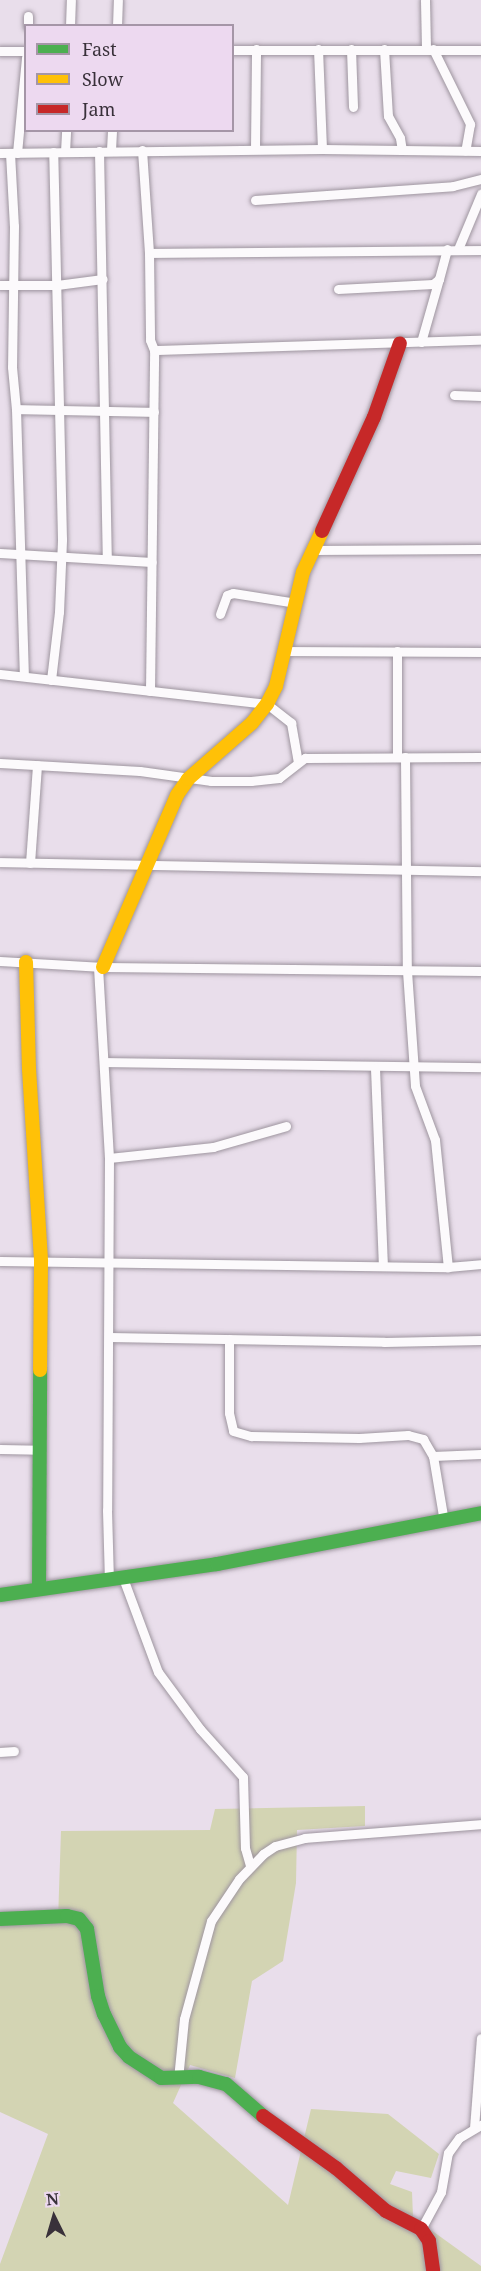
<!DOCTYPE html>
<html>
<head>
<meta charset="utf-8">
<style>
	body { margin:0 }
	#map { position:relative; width:481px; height:2271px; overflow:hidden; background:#e9deeb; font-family:"Noto Serif",serif }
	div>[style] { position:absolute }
	.green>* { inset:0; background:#d3d4b3 }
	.roads { filter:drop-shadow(0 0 2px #9e959f) drop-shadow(0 0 2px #9e959f) }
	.street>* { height:9px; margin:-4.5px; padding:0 4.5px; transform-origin:4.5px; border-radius:4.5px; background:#fcfafc }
	.fast>* { height:14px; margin:-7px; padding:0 7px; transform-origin:7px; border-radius:7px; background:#4caf50 }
	.slow>* { height:14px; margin:-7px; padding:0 7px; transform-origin:7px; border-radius:7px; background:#ffc107 }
	.jam>* { height:14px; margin:-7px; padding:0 7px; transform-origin:7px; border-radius:7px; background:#c62828 }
	span { translate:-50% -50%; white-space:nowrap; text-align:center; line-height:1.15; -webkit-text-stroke:5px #edd9f0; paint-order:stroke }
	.legend { position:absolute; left:24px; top:24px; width:210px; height:108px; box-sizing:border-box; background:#edd9f0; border:2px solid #a596a7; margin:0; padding:8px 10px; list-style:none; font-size:18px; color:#39313a }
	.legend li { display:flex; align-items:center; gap:12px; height:30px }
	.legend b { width:30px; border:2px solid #a596a7 }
	.north { position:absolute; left:24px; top:2187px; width:60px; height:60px; -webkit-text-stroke:4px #edd9f0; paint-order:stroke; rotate:355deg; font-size:16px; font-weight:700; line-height:24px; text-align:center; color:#39313a }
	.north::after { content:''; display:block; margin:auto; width:21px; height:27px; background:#39313a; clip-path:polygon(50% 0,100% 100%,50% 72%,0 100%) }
</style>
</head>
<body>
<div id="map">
	<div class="green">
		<i style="clip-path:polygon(365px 1806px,365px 1826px,297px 1830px,296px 1883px,283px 1961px,252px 1981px,235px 2078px,190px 2065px,173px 2103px,288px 2205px,311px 2109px,388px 2114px,439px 2154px,431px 2178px,396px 2171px,390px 2184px,412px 2192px,413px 2217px,481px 2266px,481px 2271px,0 2271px,0 2264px,48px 2134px,0 2112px,0 1922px,58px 1920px,61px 1831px,210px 1830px,215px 1809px)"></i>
	</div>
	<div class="roads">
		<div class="street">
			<i style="left:425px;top:0;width:49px;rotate:88.8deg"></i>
			<i style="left:28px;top:26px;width:10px;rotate:-90deg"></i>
			<i style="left:70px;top:26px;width:26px;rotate:-88deg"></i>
			<i style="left:117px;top:26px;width:26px;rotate:-88deg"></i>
			<i style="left:318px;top:49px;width:100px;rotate:87.7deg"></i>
			<i style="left:351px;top:49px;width:58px;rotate:88deg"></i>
			<i style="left:384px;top:49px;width:67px;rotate:86.6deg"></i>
			<i style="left:388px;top:116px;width:25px;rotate:61deg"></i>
			<i style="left:400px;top:138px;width:12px;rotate:81deg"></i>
			<i style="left:433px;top:49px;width:84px;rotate:63.7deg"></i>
			<i style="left:470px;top:124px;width:27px;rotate:100deg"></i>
			<i style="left:232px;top:50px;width:249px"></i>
			<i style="left:0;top:51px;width:26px"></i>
			<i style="left:255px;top:149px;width:100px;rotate:-89.4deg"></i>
			<i style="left:111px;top:150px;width:20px;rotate:-87deg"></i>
			<i style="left:142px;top:150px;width:103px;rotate:86.1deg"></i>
			<i style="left:149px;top:253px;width:87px;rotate:89.3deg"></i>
			<i style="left:150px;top:340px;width:11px;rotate:68deg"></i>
			<i style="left:154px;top:350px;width:327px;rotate:-1.8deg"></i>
			<i style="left:99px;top:151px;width:408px;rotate:88.9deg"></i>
			<i style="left:65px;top:152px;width:22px;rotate:-87deg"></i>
			<i style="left:0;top:153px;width:322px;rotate:-0.7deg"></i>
			<i style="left:322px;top:149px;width:159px;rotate:0.7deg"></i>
			<i style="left:10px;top:153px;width:73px;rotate:86.9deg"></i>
			<i style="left:14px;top:226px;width:141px;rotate:90.8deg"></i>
			<i style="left:12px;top:367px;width:42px;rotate:84.6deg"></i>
			<i style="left:16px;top:409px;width:267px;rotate:88.3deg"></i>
			<i style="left:17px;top:153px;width:96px;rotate:-84.6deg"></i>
			<i style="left:255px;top:200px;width:198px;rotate:-4deg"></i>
			<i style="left:453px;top:186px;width:29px;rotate:-14deg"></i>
			<i style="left:458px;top:249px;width:60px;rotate:-67.3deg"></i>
			<i style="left:149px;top:253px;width:332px;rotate:-0.5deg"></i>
			<i style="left:0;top:285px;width:57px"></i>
			<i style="left:57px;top:285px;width:46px;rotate:-7.4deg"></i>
			<i style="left:338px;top:289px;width:95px;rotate:-3deg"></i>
			<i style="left:433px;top:284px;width:8px;rotate:-40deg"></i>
			<i style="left:439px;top:279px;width:31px;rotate:-75deg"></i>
			<i style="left:421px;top:342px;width:66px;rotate:-74.1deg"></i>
			<i style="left:454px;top:395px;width:27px;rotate:2deg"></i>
			<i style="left:16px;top:409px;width:138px;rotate:1.2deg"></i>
			<i style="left:312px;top:550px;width:169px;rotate:-0.3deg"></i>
			<i style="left:0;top:553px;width:152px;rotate:3.4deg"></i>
			<i style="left:220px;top:614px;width:20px;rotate:-70deg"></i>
			<i style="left:227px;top:595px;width:6px;rotate:-18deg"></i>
			<i style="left:233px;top:593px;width:64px;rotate:9deg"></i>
			<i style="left:285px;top:651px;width:196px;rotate:0.3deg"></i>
			<i style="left:0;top:674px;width:269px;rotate:6.4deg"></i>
			<i style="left:267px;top:704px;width:31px;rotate:38deg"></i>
			<i style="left:291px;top:723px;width:39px;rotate:80deg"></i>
			<i style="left:51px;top:680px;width:68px;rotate:-83.3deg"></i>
			<i style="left:59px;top:612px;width:73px;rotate:-87.6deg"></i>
			<i style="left:62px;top:539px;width:387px;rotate:-91.3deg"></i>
			<i style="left:150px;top:691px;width:341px;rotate:-89.3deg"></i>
			<i style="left:397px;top:757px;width:106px;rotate:-90deg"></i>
			<i style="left:405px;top:757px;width:214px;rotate:89.5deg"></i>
			<i style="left:407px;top:971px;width:115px;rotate:86deg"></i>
			<i style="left:415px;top:1086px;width:58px;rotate:69.7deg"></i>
			<i style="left:435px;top:1140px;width:128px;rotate:84.2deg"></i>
			<i style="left:0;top:763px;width:140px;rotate:3.3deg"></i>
			<i style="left:140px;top:771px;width:72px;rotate:8deg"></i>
			<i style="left:211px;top:781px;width:40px"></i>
			<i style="left:251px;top:781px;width:28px;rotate:-6deg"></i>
			<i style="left:279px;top:778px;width:33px;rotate:-38deg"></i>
			<i style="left:305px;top:758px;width:176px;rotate:-0.3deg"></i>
			<i style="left:0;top:862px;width:481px;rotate:1.1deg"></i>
			<i style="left:30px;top:863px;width:98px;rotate:-85.9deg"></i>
			<i style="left:0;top:961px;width:103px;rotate:3.3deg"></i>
			<i style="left:103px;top:967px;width:378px;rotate:0.6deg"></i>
			<i style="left:98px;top:967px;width:191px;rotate:86.7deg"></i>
			<i style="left:109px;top:1158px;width:352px;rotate:90.3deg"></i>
			<i style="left:107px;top:1510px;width:70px;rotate:88.4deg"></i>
			<i style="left:105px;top:1062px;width:376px;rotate:0.8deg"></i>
			<i style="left:375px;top:1068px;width:197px;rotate:87.7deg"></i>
			<i style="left:109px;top:1158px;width:105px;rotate:-6deg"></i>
			<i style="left:213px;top:1147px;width:76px;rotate:-16deg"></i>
			<i style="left:0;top:1261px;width:448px;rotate:0.8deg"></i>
			<i style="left:448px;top:1267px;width:33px;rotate:-5deg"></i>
			<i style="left:109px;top:1337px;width:275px;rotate:1deg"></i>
			<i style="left:384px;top:1342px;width:97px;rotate:-1.2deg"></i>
			<i style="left:229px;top:1339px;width:74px;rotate:90deg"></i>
			<i style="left:229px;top:1413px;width:18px;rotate:77deg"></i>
			<i style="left:233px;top:1431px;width:19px;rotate:16deg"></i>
			<i style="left:251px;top:1436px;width:108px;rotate:1.1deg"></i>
			<i style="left:359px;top:1438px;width:49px;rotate:-3.5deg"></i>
			<i style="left:408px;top:1435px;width:16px;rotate:15deg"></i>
			<i style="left:423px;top:1439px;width:20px;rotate:60deg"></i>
			<i style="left:433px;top:1456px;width:67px;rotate:80.5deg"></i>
			<i style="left:0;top:1449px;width:39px;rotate:1deg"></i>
			<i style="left:433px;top:1456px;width:48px;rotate:-2.4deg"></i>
			<i style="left:123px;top:1578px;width:100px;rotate:69.6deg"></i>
			<i style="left:158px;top:1672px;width:71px;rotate:53.6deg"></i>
			<i style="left:200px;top:1729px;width:64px;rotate:48.1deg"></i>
			<i style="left:243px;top:1777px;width:71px;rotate:88.4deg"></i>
			<i style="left:245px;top:1848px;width:19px;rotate:74deg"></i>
			<i style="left:0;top:1752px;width:14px;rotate:-4deg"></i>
			<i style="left:178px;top:2079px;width:60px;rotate:-84.3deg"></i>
			<i style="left:184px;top:2019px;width:102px;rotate:-74.6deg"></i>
			<i style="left:211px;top:1921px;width:50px;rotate:-56.3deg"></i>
			<i style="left:239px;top:1879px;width:35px;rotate:-46deg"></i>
			<i style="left:263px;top:1854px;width:14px;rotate:-34deg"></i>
			<i style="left:275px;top:1846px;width:31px;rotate:-15deg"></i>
			<i style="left:305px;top:1838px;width:177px;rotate:-4.5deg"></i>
			<i style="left:474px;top:2128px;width:90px;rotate:-85.6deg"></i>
			<i style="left:421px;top:2229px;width:42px;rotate:-61.6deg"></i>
			<i style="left:441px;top:2192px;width:40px;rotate:-80deg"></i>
			<i style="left:448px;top:2153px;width:19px;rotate:-54deg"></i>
			<i style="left:459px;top:2138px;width:26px;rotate:-31deg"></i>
		</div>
		<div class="fast">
			<i style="left:39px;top:1589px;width:219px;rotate:-89.7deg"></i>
			<i style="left:0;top:1595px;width:219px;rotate:-8.1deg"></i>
			<i style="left:217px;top:1564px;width:269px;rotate:-10.9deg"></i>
			<i style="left:0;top:1919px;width:67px;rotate:-2.6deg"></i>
			<i style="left:67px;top:1916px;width:12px;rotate:14deg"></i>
			<i style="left:79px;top:1919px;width:13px;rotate:51deg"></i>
			<i style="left:87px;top:1929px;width:68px;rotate:80.7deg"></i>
			<i style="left:98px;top:1996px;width:19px;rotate:72deg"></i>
			<i style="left:104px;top:2014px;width:37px;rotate:64deg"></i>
			<i style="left:120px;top:2047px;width:13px;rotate:48deg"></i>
			<i style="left:129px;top:2057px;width:38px;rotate:33deg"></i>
			<i style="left:161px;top:2078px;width:38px;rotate:-2deg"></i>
			<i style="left:199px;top:2077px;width:28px;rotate:15deg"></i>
			<i style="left:226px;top:2084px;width:49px;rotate:40.9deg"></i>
		</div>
		<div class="slow">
			<i style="left:26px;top:962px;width:107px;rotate:88.4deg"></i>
			<i style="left:29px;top:1069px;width:193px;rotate:86.4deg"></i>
			<i style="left:41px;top:1262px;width:108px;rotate:90.5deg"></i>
			<i style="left:103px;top:967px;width:187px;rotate:-66.7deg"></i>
			<i style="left:177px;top:795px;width:19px;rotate:-55deg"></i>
			<i style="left:188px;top:779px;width:85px;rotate:-41.2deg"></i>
			<i style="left:252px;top:723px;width:24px;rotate:-52deg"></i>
			<i style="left:267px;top:704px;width:20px;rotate:-63deg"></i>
			<i style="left:276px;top:686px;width:117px;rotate:-76.7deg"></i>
			<i style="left:303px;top:572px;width:45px;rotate:-65.1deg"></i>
		</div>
		<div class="jam">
			<i style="left:322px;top:531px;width:125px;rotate:-65.5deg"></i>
			<i style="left:374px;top:417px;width:78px;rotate:-70.6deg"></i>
			<i style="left:263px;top:2116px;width:90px;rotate:35.5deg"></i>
			<i style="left:336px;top:2168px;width:66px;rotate:40.7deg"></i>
			<i style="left:386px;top:2211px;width:39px;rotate:27deg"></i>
			<i style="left:421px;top:2229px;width:14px;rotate:56deg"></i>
			<i style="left:429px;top:2241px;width:30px;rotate:82deg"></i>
		</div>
	</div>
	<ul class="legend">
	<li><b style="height:8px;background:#4caf50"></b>Fast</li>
	<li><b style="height:8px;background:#ffc107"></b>Slow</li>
	<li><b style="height:8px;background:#c62828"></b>Jam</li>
	</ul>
	<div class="north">N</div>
</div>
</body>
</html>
